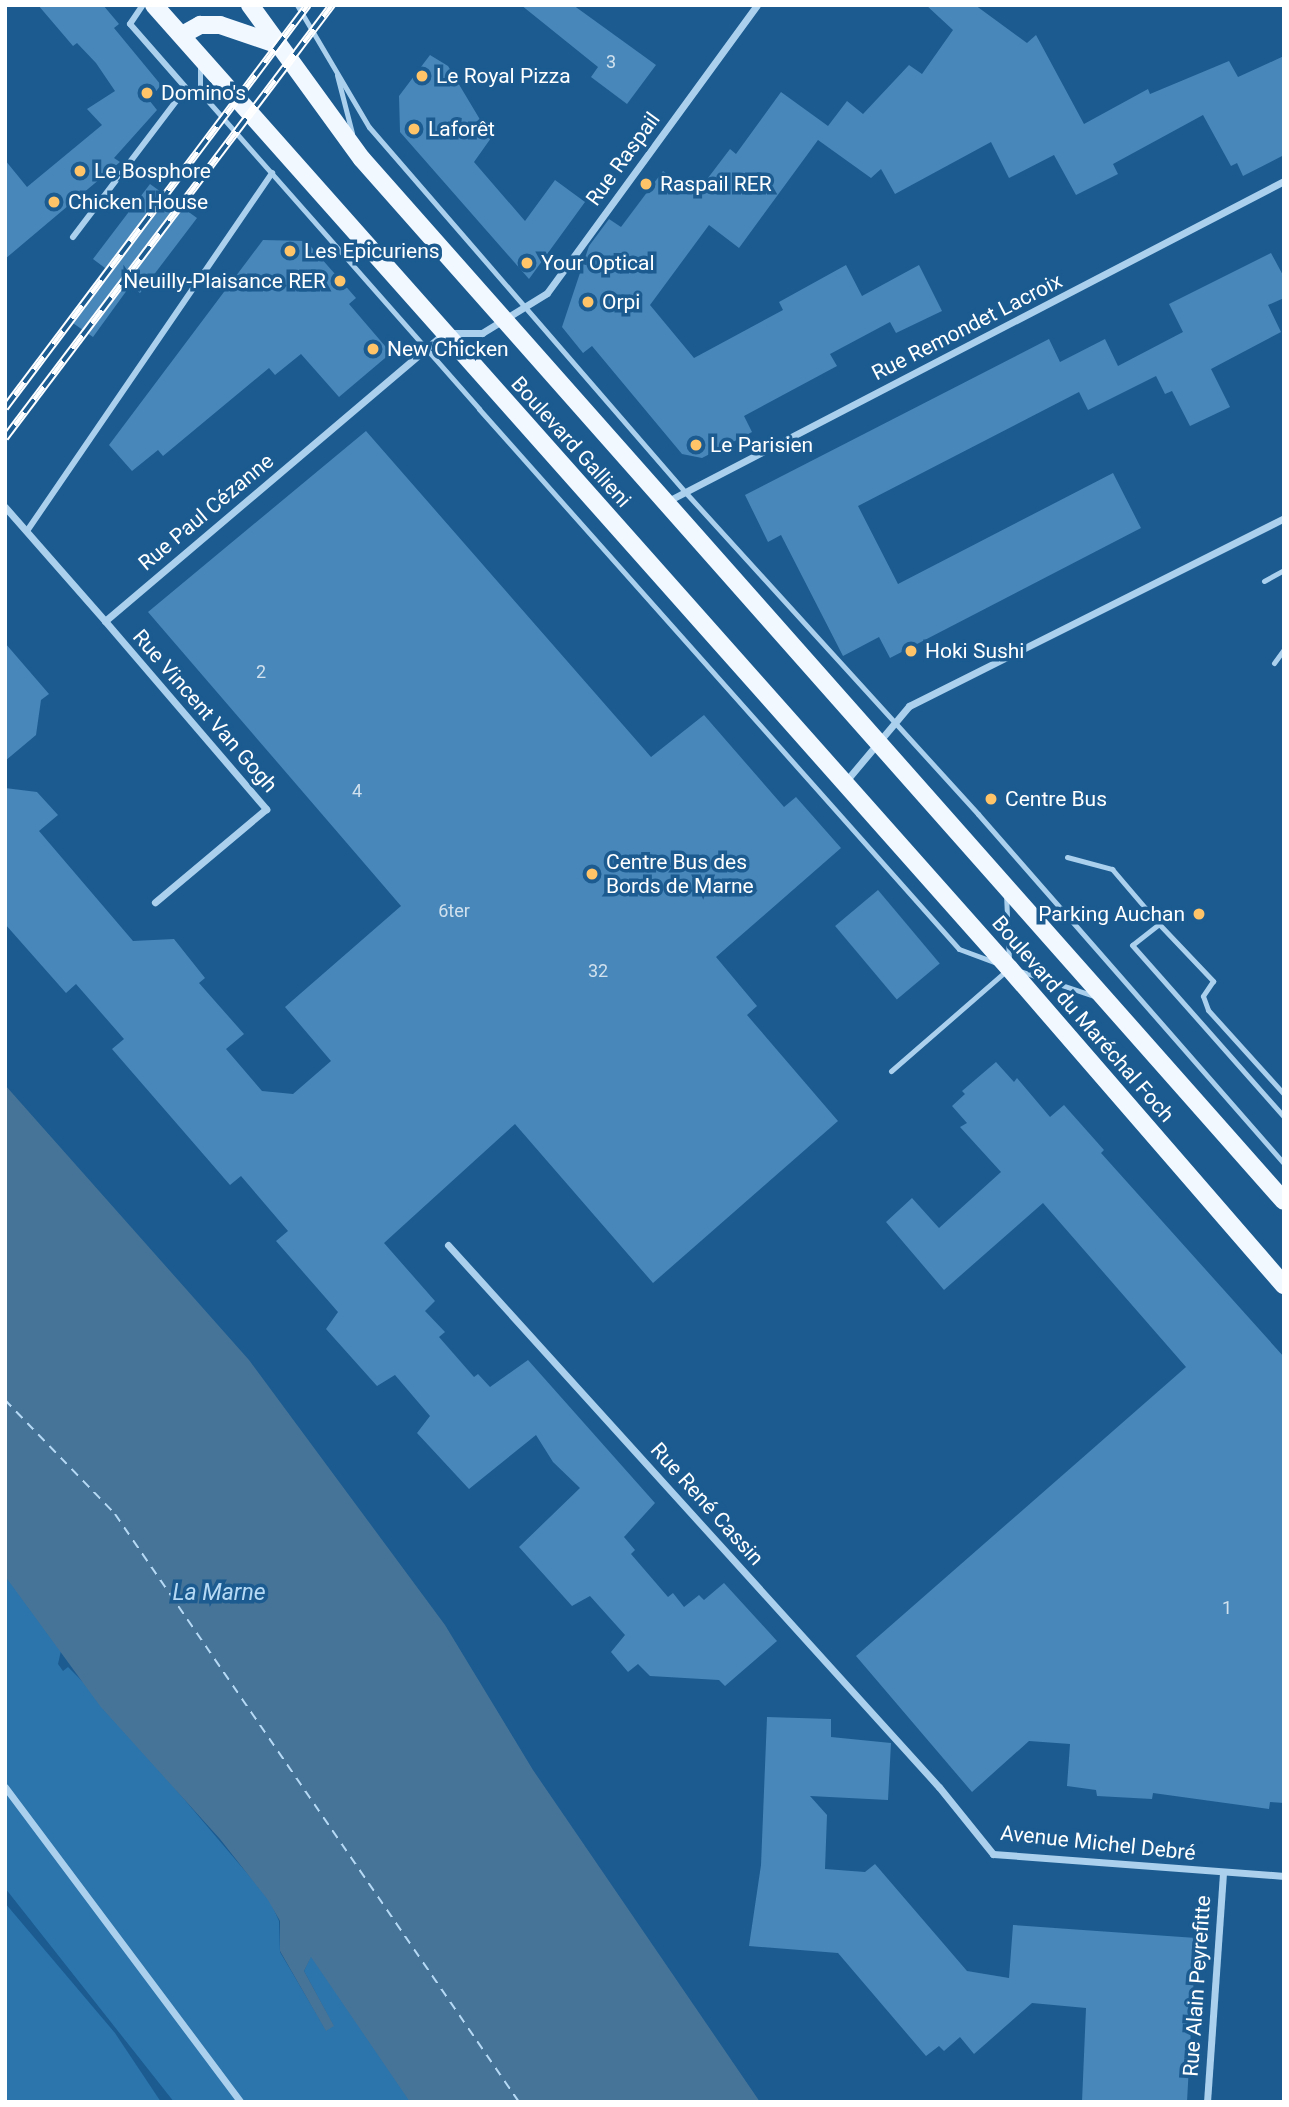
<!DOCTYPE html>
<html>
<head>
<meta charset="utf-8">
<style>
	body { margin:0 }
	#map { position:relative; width:1289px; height:2107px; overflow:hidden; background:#1b5b90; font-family:Roboto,sans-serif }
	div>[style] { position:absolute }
	.green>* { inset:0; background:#2b74ac }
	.water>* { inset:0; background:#467499 }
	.ferry>* { height:2px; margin-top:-1px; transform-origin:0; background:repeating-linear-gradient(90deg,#b6daf5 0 9px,transparent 0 16px) }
	.building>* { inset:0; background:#4887b9; transform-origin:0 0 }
	.service>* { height:5px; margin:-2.5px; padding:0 2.5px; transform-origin:2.5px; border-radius:2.5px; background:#aad0ee }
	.pedestrian>* { height:6px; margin:-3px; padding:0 3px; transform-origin:3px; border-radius:3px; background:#aad0ee }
	.minor>* { height:7px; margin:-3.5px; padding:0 3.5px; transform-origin:3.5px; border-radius:3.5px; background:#aad0ee }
	.primary>* { height:18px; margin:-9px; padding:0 9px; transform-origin:9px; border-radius:9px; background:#f2f8ff }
	.rail>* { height:8px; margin-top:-4px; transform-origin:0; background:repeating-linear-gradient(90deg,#1b5b90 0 16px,#fff 0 32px); box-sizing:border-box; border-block:2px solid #fff }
	.dots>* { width:19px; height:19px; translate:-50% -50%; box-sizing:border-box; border:4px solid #1b5b90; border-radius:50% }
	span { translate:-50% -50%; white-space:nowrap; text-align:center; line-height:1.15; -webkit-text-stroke:7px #1b5b90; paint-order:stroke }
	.number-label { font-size:18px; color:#d1e1ee }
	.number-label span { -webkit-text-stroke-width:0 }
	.poi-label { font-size:21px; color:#fff }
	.left { translate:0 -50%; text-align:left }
	.right { translate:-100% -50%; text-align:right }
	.street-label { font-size:21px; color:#fff }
	.water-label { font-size:23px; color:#b6daf5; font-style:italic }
	.frame { position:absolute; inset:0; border:7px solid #fff; pointer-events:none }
</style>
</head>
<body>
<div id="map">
	<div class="green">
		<i style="clip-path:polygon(5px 1570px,61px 1651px,58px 1664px,63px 1671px,68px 1667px,93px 1692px,269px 1899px,279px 1921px,280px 1952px,326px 2030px,333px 2025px,304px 1971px,311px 1956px,411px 2102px,174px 2102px,5px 1888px)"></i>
		<i style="clip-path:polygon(5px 1903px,115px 2033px,161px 2102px,5px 2102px)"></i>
	</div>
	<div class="water">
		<i style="clip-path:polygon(5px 1085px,249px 1360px,445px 1625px,533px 1770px,760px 2102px,410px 2102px,311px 1957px,304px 1971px,334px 2026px,326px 2031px,280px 1951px,280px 1921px,268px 1900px,220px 1839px,100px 1706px,5px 1576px)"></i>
	</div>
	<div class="ferry">
		<i style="left:5px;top:1400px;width:158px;rotate:46deg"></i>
		<i style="left:115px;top:1514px;width:713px;rotate:55.51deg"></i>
	</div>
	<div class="building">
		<i style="clip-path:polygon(38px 5px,103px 5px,119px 24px,114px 28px,161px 85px,149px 100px,157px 110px,114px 158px,120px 162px,5px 259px,5px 160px,27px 187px,102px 125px,87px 109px,115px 91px,96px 63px,77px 43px,73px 46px)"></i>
		<i style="clip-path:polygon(521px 5px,573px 5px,656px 65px,627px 104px,591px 77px,598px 67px)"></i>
		<i style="clip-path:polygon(926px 5px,975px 5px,1027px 43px,1036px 35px,1084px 124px,1148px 89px,1150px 94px,1229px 61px,1238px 77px,1284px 56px,1284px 155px,1243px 176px,1237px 163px,1231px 166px,1203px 115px,1113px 164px,1118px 174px,1076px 195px,1054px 155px,1009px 178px,991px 142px,895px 194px,881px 169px,871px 178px,818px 140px,739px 248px,709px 225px,650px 305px,694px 358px,783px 310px,779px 302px,846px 265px,862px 296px,919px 265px,942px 311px,896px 333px,890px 322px,830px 354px,837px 366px,744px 416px,752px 432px,702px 458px,682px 454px,592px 346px,583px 353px,562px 327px,589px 246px,609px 219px,621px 227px,663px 171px,695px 195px,730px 149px,736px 154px,781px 92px,828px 126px,847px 101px,863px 114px,909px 65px,922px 74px,953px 30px)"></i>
		<i style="clip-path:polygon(430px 55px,448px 66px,491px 138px,474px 162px,525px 221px,555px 180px,585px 202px,529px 279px,400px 132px,399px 96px)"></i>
		<i style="clip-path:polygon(150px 184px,197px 218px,140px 293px,130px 286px,93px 337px,67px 319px,105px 268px,93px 259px)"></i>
		<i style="clip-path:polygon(263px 240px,306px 241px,356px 298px,349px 304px,391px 353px,339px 397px,301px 354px,275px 375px,269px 368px,163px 456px,158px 450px,132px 471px,109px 445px)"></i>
		<i style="clip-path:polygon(1271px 253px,1284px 277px,1284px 298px,1268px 305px,1281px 332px,1211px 369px,1230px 407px,1190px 426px,1172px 391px,1165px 394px,1156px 376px,1088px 410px,1079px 392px,858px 506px,898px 584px,1113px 473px,1141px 528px,890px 658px,879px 637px,843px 656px,781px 535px,768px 542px,745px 495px,1049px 339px,1060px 362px,1105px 339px,1118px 366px,1183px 332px,1169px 304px)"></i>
		<i style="clip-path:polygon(366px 431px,651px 757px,704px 715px,784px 807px,796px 797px,841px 848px,716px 957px,757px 1006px,747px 1015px,838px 1121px,653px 1283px,515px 1124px,384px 1243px,435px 1301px,425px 1311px,445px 1332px,439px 1337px,474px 1377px,478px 1374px,490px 1387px,528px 1360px,655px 1503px,624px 1537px,635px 1550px,631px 1554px,668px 1597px,673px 1593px,684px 1607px,699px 1595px,704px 1600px,724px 1583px,777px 1641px,725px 1686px,719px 1680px,650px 1676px,638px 1664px,628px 1672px,611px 1652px,625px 1635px,590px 1596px,572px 1606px,519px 1547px,580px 1488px,553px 1462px,536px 1435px,469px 1489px,417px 1433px,430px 1416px,395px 1375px,377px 1386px,326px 1329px,338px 1312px,276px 1241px,288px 1231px,241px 1176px,230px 1185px,112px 1049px,124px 1039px,76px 984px,66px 993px,5px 924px,5px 788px,37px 792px,58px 815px,39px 831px,133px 941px,174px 939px,205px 978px,199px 983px,244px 1034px,226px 1049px,262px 1091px,293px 1094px,331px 1061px,285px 1007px,401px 906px,148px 612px)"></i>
		<i style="clip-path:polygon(5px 643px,49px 694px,41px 700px,36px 735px,5px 761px)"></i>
		<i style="left:878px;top:890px;width:96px;height:56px;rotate:50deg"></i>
		<i style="clip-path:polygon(996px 1062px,1014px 1082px,1017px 1078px,1050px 1117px,1064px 1105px,1104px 1150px,1101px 1153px,1284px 1357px,1284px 1803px,1270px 1802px,1269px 1809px,1153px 1793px,1152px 1799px,1097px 1796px,1096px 1790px,1067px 1786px,1070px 1744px,1029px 1741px,972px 1792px,856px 1656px,1186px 1367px,1043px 1203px,944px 1290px,886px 1222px,912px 1198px,939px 1228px,1001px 1172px,960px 1127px,967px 1123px,952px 1106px,965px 1094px,962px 1091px)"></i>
		<i style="clip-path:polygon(767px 1717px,831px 1719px,831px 1737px,891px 1743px,888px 1800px,810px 1796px,827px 1815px,825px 1869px,865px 1872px,875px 1864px,967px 1971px,1009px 1978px,1013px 1925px,1196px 1938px,1187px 2102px,1082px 2102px,1086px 2008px,1032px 2003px,974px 2054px,960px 2037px,944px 2051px,939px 2046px,926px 2056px,838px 1953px,749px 1946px,761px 1865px)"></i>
	</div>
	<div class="service">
		<i style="left:297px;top:5px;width:142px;rotate:59.5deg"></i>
		<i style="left:369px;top:127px;width:484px;rotate:49.1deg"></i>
		<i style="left:686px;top:493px;width:434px;rotate:47.7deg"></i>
		<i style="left:978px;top:814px;width:465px;rotate:48.8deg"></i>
		<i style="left:200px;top:66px;width:26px;rotate:90deg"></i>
		<i style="left:200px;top:92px;width:422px;rotate:48.6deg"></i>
		<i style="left:479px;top:409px;width:722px;rotate:48.37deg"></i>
		<i style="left:959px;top:949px;width:40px;rotate:20.2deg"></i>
		<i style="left:337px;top:75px;width:60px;rotate:75.5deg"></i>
		<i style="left:1264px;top:581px;width:23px;rotate:-29deg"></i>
		<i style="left:1274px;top:663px;width:17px;rotate:-54deg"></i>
		<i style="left:1067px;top:857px;width:47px;rotate:14.9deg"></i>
		<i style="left:1112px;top:869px;width:72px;rotate:49.5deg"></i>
		<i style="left:1159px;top:924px;width:34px;rotate:142deg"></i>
		<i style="left:1132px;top:945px;width:230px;rotate:48.5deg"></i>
		<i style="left:1006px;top:894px;width:67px;rotate:87.4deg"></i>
		<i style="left:1159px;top:924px;width:79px;rotate:46.5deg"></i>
		<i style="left:1213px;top:981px;width:18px;rotate:124deg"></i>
		<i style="left:1203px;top:996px;width:15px;rotate:70deg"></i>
		<i style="left:1208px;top:1010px;width:113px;rotate:47.9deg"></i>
		<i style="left:1020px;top:971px;width:81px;rotate:18.7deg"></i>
		<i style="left:891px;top:1071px;width:154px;rotate:-41deg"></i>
	</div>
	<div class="pedestrian">
		<i style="left:73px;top:237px;width:187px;rotate:-52.8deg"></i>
		<i style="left:186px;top:88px;width:85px;rotate:-131.2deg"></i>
		<i style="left:130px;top:24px;width:23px;rotate:-56deg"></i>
		<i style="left:27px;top:531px;width:434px;rotate:-55.6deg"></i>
	</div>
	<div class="minor">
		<i style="left:666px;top:502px;width:696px;rotate:-27.45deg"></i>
		<i style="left:5px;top:507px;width:152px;rotate:48.7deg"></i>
		<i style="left:105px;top:621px;width:446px;rotate:-40.3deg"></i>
		<i style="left:445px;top:333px;width:37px"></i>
		<i style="left:482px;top:333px;width:76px;rotate:-31.6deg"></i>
		<i style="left:547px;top:293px;width:356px;rotate:-53.9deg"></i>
		<i style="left:105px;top:621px;width:248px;rotate:49.4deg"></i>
		<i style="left:266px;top:809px;width:145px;rotate:140deg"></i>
		<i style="left:846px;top:781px;width:98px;rotate:-50deg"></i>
		<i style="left:909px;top:706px;width:419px;rotate:-26.6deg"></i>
		<i style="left:448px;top:1245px;width:731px;rotate:47.83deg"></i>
		<i style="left:939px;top:1787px;width:86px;rotate:51.1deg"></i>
		<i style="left:993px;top:1854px;width:292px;rotate:4.3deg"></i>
		<i style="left:5px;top:1787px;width:394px;rotate:53.2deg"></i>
		<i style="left:1207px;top:2102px;width:230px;rotate:-86deg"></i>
	</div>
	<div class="primary">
		<i style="left:154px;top:5px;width:1288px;rotate:48.4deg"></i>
		<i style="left:1009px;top:968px;width:420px;rotate:49.1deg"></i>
		<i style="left:250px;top:5px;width:190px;rotate:54deg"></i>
		<i style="left:362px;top:159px;width:1391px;rotate:48.5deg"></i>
		<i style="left:182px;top:35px;width:21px;rotate:-29deg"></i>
		<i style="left:200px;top:25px;width:20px"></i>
		<i style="left:220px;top:25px;width:62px;rotate:18.7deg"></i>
	</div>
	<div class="rail">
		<i style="left:5px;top:408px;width:504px;rotate:-53.06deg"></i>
		<i style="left:5px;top:438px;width:543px;rotate:-52.94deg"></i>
	</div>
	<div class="dots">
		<i style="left:422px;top:76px;background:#ffc368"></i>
		<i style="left:147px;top:93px;background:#ffc368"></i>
		<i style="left:414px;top:129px;background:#ffc368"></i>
		<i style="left:80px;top:171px;background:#ffc368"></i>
		<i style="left:646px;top:184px;background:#ffc368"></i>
		<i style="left:54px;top:202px;background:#ffc368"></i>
		<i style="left:290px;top:251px;background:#ffc368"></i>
		<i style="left:527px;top:263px;background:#ffc368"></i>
		<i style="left:340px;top:281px;background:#ffc368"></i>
		<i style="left:588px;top:302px;background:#ffc368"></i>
		<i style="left:373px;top:349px;background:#ffc368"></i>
		<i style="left:696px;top:445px;background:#ffc368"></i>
		<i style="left:911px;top:651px;background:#ffc368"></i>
		<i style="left:991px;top:799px;background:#ffc368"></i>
		<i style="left:592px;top:874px;background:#ffc368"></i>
		<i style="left:1199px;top:914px;background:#ffc368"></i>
	</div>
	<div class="number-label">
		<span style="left:611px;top:62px">3</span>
		<span style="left:261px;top:672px">2</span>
		<span style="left:357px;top:791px">4</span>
		<span style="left:454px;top:911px">6ter</span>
		<span style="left:598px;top:971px">32</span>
		<span style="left:1227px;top:1608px">1</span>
	</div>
	<div class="poi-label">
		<span class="left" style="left:436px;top:76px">Le Royal Pizza</span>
		<span class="left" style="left:161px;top:93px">Domino's</span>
		<span class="left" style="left:428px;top:129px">Laforêt</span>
		<span class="left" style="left:94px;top:171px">Le Bosphore</span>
		<span class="left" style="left:660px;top:184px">Raspail RER</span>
		<span class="left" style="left:68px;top:202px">Chicken House</span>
		<span class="left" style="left:304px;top:251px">Les Epicuriens</span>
		<span class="left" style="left:541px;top:263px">Your Optical</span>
		<span class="right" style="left:326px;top:281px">Neuilly-Plaisance RER</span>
		<span class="left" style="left:602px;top:302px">Orpi</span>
		<span class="left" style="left:387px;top:349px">New Chicken</span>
		<span class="left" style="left:710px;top:445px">Le Parisien</span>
		<span class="left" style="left:925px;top:651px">Hoki Sushi</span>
		<span class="left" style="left:1005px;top:799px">Centre Bus</span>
		<span class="left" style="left:606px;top:874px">Centre Bus des<br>Bords de Marne</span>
		<span class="right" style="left:1185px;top:914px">Parking Auchan</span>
	</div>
	<div class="street-label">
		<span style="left:623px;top:159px;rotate:-54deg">Rue Raspail</span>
		<span style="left:967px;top:327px;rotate:-27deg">Rue Remondet Lacroix</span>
		<span style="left:571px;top:442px;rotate:48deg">Boulevard Gallieni</span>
		<span style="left:206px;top:512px;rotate:-40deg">Rue Paul Cézanne</span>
		<span style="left:205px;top:711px;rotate:49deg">Rue Vincent Van Gogh</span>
		<span style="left:1083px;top:1019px;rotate:49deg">Boulevard du Maréchal Foch</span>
		<span style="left:707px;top:1504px;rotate:48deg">Rue René Cassin</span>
		<span style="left:1098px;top:1843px;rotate:6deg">Avenue Michel Debré</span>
		<span style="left:1197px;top:1986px;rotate:-86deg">Rue Alain Peyrefitte</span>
	</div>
	<div class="water-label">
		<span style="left:219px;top:1593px">La Marne</span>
	</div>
	<div class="frame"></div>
</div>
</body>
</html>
